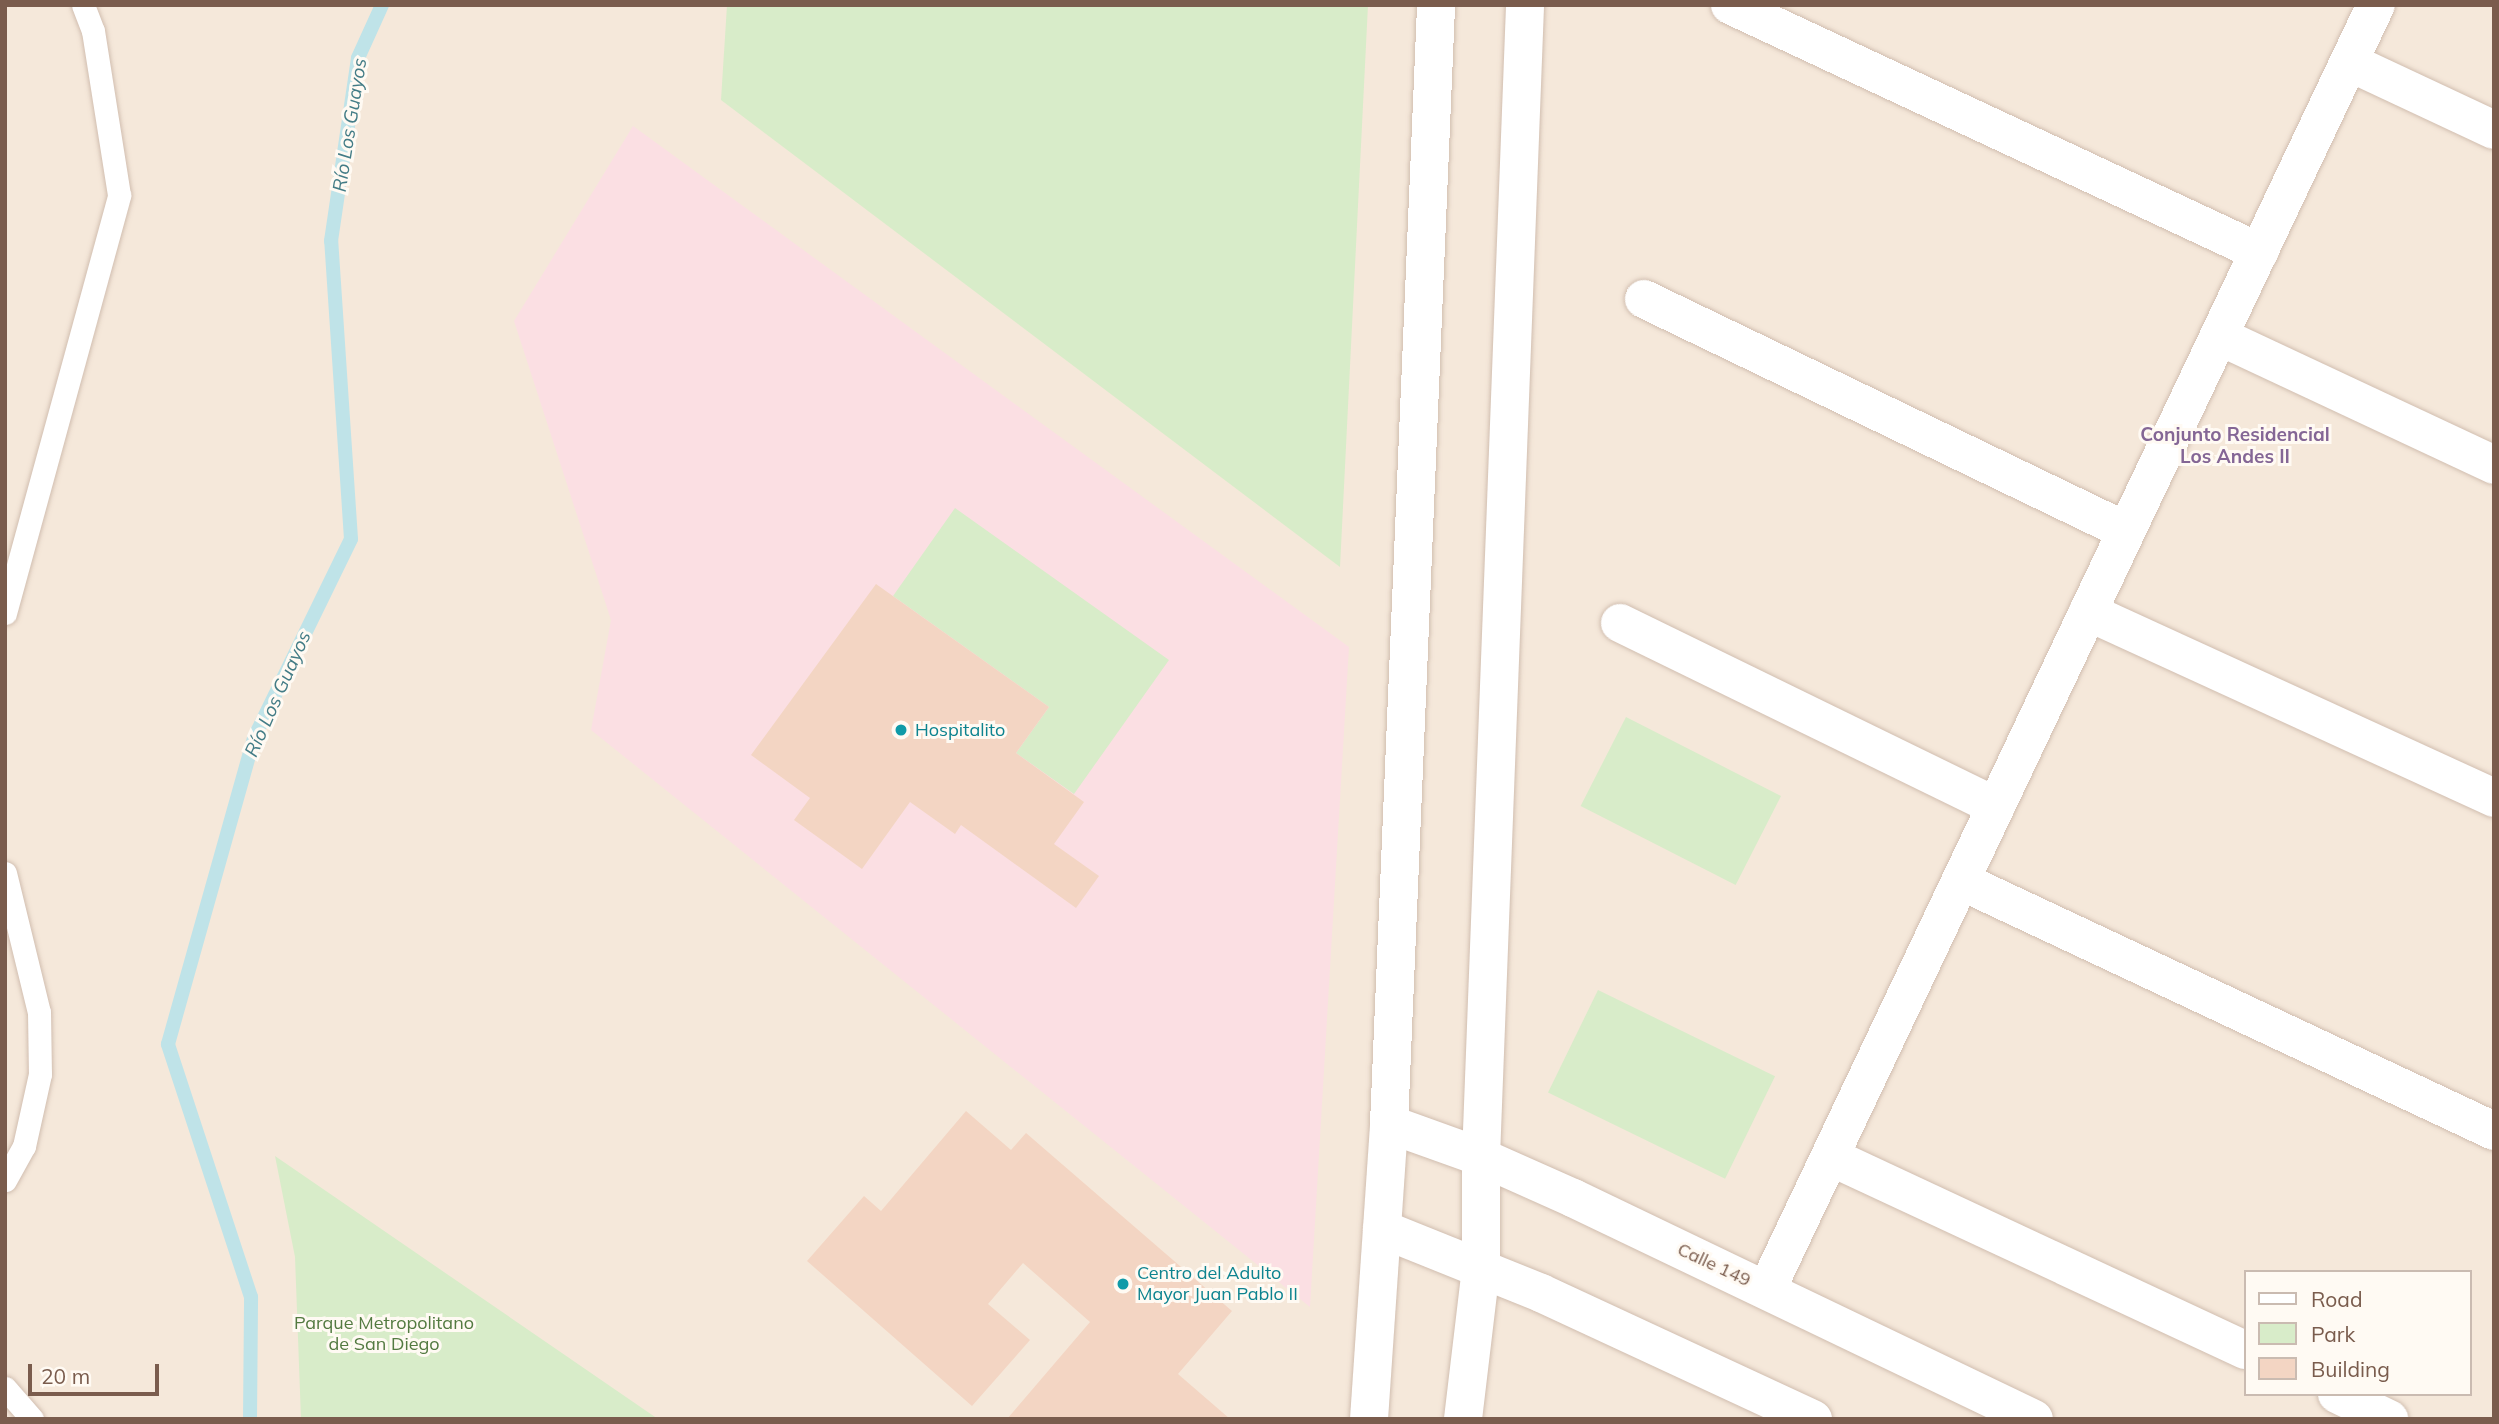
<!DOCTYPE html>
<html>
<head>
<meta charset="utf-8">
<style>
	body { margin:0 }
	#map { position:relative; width:2499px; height:1424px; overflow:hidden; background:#fdf6ec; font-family:Mulish,sans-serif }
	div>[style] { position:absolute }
	.residential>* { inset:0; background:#f5e8da }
	.medical>* { inset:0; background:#fbdfe3 }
	.green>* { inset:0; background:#d8ecc9; transform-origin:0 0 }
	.stream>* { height:14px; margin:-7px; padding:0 7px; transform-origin:7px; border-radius:7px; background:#bfe3e8 }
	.building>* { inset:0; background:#f3d5c3 }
	.roads { filter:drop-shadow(0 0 2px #d1beb0) drop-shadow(0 0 2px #d1beb0) }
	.lane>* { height:23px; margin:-11.5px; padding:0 11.5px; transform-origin:11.5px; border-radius:11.5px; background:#fff }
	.street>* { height:38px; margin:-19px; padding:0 19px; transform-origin:19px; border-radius:19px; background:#fff }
	.dots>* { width:19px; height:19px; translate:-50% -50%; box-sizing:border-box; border:4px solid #fffaf3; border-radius:50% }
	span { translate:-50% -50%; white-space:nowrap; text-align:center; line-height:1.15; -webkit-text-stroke:6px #fffaf3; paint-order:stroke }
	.culture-label { font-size:18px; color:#0d838f }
	.left { translate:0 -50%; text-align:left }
	.street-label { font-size:18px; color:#7a5c4d }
	.park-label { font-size:18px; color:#537a41 }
	.water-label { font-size:19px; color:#437c86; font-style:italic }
	.neighbourhood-label { font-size:19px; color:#846695; font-weight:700 }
	.frame { position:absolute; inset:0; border:7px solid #7a5c4d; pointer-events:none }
	.legend { position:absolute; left:2244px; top:1270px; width:228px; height:126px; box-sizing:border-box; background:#fffaf3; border:2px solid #cabbb1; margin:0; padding:9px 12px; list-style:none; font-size:21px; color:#7a5c4d }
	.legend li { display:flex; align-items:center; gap:14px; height:35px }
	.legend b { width:35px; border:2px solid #cabbb1 }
	.scale { position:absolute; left:28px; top:1364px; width:131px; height:32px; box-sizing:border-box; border:4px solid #7a5c4d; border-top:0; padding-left:9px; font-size:21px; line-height:24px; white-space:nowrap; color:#7a5c4d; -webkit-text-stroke:5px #fffaf3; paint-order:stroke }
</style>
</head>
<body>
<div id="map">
	<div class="residential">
		<i style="clip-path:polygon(evenodd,5px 5px,2494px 5px,2494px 1419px,5px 1419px,5px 5px,2245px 1272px,2469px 1272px,2469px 1394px,2245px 1394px,2245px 1272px)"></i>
	</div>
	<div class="medical">
		<i style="clip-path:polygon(633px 126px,1349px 647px,1310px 1307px,591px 730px,611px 620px,514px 321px)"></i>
	</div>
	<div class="green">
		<i style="clip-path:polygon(727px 5px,1368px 5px,1340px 567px,721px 100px)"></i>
		<i style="clip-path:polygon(955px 508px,1169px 660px,1074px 794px,1016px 753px,1049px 707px,893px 596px)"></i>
		<i style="left:1626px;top:717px;width:174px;height:100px;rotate:27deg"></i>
		<i style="left:1598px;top:990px;width:197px;height:114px;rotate:26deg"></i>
		<i style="clip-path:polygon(275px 1156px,658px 1419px,301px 1419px,295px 1257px)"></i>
	</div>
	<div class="stream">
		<i style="left:250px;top:1419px;width:122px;rotate:-89.5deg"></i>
		<i style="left:251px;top:1297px;width:266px;rotate:-108.2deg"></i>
		<i style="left:168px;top:1044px;width:318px;rotate:-74.3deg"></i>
		<i style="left:254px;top:738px;width:221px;rotate:-64deg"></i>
		<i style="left:351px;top:539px;width:299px;rotate:-93.8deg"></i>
		<i style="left:331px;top:241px;width:185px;rotate:-81.6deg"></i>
		<i style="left:358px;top:58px;width:58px;rotate:-65.6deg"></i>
	</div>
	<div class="building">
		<i style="clip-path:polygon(876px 584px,1049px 707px,1016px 753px,1084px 802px,1054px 844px,1099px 876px,1076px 908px,961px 825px,955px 834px,910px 802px,862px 869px,794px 820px,810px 798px,751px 755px)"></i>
		<i style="clip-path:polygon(966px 1111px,1011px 1150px,1026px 1133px,1232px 1311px,1178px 1374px,1230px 1419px,1007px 1419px,1090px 1322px,1023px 1263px,988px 1304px,1030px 1340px,972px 1406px,807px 1261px,864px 1196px,881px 1211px)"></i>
	</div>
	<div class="roads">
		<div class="lane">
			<i style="left:5px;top:613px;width:433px;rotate:-74.7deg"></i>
			<i style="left:119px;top:195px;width:166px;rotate:-99deg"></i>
			<i style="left:93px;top:31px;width:28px;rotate:-111deg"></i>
			<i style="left:5px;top:873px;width:143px;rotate:76.3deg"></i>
			<i style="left:39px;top:1012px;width:62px;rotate:89.1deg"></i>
			<i style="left:40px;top:1074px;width:74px;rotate:102.5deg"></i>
			<i style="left:24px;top:1146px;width:39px;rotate:119deg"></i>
			<i style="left:5px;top:1388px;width:41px;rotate:48.9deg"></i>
		</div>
		<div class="street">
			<i style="left:1730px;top:5px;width:584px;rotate:25.03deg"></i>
			<i style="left:2349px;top:62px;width:160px;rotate:25.1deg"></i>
			<i style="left:1644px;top:299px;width:535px;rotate:25.7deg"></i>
			<i style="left:2219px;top:336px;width:304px;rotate:25.1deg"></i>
			<i style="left:2088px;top:612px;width:447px;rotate:24.6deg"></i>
			<i style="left:1620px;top:623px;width:418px;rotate:26deg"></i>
			<i style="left:1961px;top:881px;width:589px;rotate:25.13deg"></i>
			<i style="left:1389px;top:1124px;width:98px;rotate:19.7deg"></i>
			<i style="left:1481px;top:1157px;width:101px;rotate:24deg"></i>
			<i style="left:1573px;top:1198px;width:511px;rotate:25.61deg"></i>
			<i style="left:1831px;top:1157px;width:457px;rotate:25deg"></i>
			<i style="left:1382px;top:1229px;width:171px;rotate:21.9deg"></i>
			<i style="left:1541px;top:1293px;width:300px;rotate:24.9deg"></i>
			<i style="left:1767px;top:1289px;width:1421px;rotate:-64.63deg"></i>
			<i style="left:2337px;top:1394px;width:58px;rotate:25.7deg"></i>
			<i style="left:1369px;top:1419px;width:296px;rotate:-86.1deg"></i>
			<i style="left:1389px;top:1124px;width:1120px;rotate:-87.59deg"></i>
			<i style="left:1463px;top:1419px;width:152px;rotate:-83.2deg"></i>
			<i style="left:1481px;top:1268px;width:111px;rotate:-90deg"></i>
			<i style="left:1481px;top:1157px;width:1153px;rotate:-87.81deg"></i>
		</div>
	</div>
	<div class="dots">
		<i style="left:901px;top:730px;background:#0f9aa8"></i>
		<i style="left:1123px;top:1284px;background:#0f9aa8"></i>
	</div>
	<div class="culture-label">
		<span class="left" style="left:915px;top:730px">Hospitalito</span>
		<span class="left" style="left:1137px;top:1284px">Centro del Adulto<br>Mayor Juan Pablo II</span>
	</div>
	<div class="street-label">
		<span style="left:1714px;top:1265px;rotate:25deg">Calle 149</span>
	</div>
	<div class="park-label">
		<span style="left:384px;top:1334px">Parque Metropolitano<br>de San Diego</span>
	</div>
	<div class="water-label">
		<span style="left:350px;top:125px;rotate:-81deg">Río Los Guayos</span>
		<span style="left:278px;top:694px;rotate:-66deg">Río Los Guayos</span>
	</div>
	<div class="neighbourhood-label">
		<span style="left:2235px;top:446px">Conjunto Residencial<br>Los Andes II</span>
	</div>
	<div class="frame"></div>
	<ul class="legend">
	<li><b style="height:9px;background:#fff"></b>Road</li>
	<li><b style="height:19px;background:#d8ecc9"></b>Park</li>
	<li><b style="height:19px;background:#f3d5c3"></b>Building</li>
	</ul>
	<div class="scale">20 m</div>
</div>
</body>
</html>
